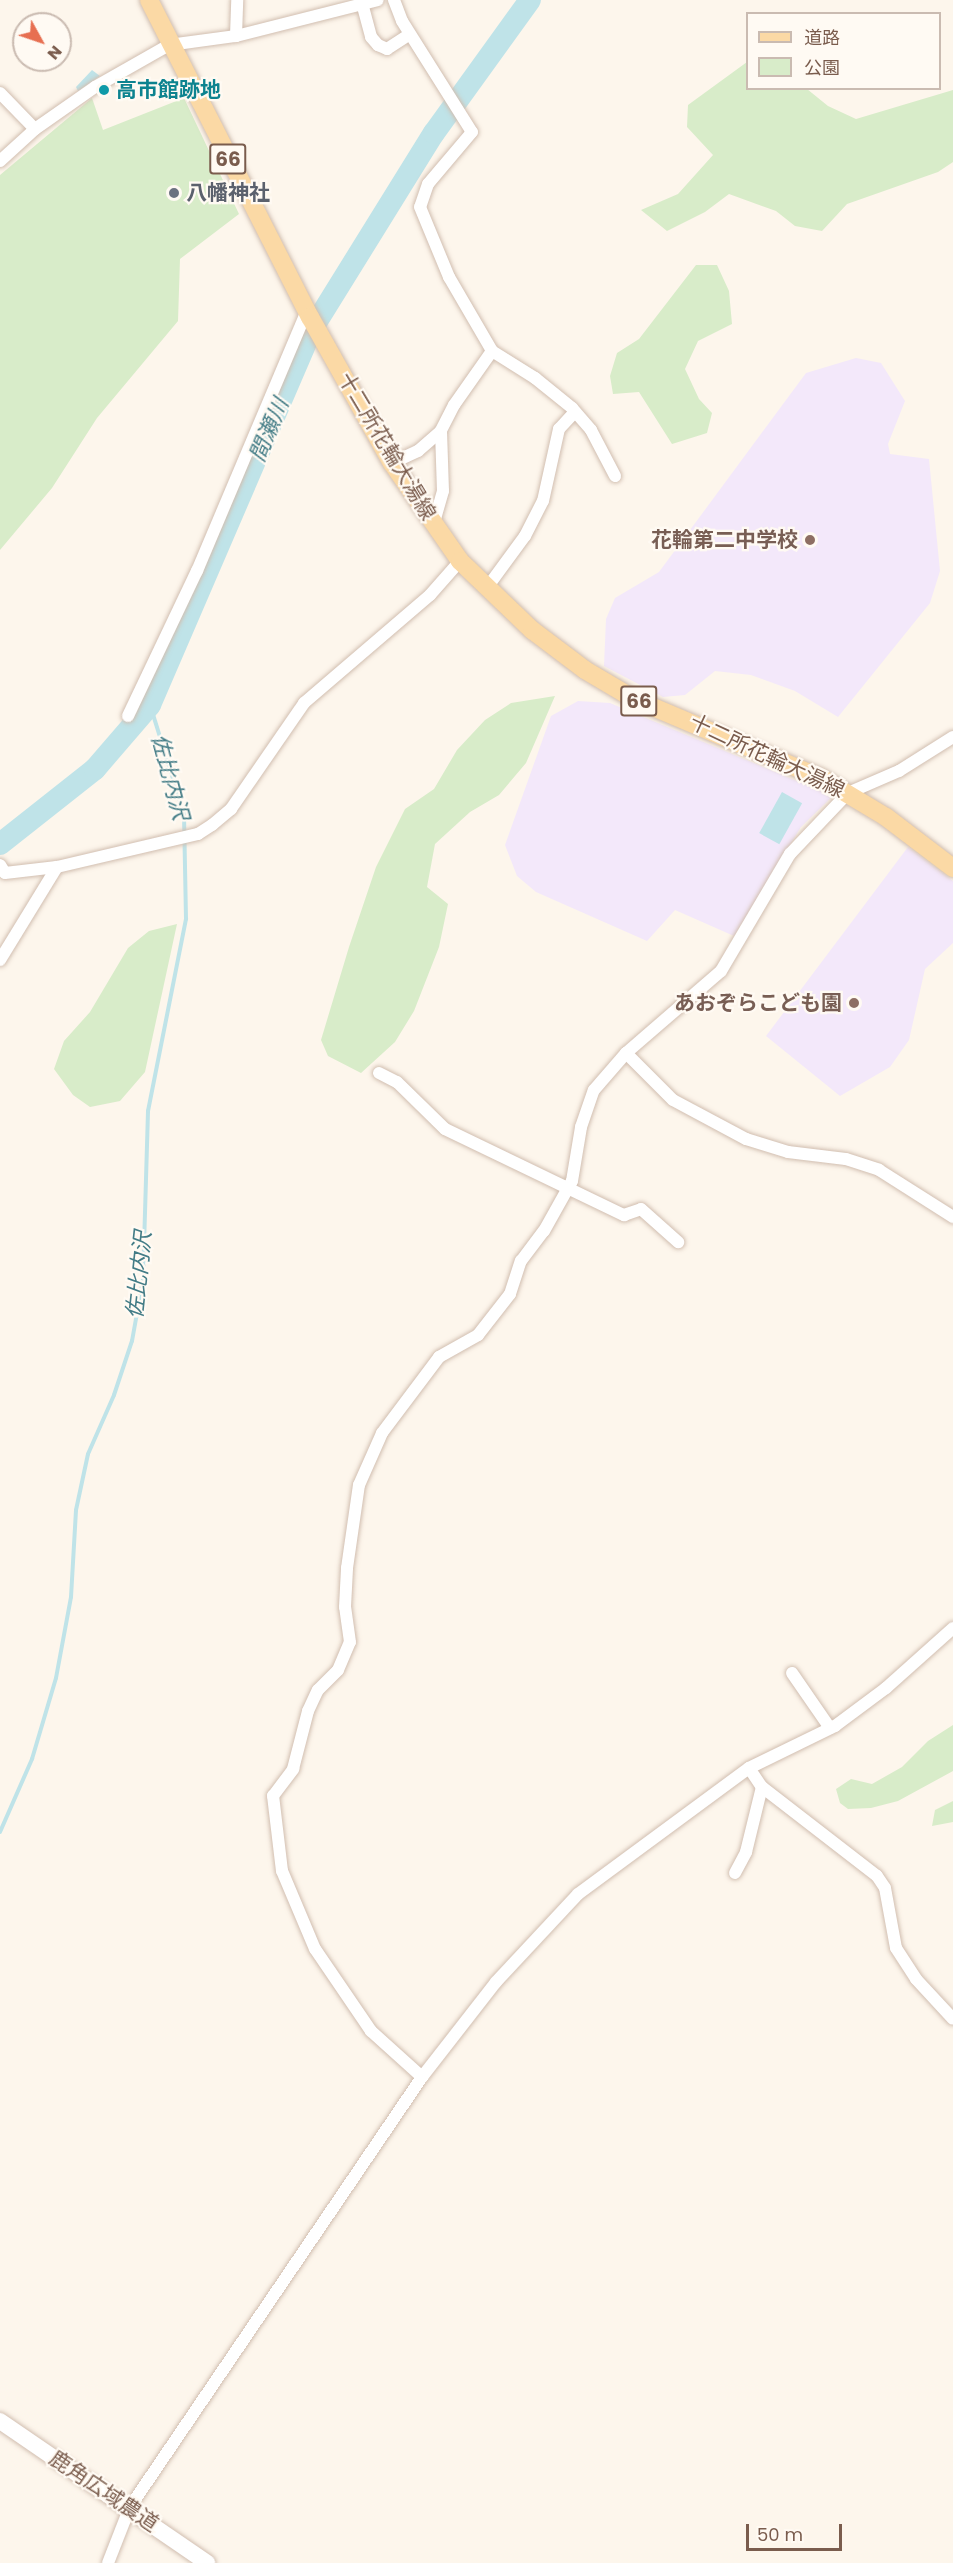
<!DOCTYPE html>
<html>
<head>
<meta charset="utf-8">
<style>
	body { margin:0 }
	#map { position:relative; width:953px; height:2563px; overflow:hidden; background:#fdf6ec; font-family:Poppins,"Noto Sans JP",sans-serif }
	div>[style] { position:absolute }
	.education>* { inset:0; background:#f3e8fa }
	.green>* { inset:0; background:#d8ecc9 }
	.water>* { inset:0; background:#bfe3e8; transform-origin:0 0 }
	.stream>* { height:4px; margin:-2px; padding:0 2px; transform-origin:2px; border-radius:2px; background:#bfe3e8 }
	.river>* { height:22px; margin:-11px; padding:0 11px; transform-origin:11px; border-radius:11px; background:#bfe3e8 }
	.roads { filter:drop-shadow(0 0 2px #d1beb0) drop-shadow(0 0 2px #d1beb0) }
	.street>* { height:12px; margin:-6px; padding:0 6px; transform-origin:6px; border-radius:6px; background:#fff }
	.secondary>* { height:16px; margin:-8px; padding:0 8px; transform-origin:8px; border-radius:8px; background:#fff }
	.primary>* { height:18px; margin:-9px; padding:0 9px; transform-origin:9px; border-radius:9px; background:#fbd9a5 }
	.dots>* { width:16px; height:16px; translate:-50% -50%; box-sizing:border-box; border:3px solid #fffaf3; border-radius:50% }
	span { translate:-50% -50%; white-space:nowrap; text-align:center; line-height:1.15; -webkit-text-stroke:4.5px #fffaf3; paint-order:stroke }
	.shield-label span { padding:2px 4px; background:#fffaf3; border:2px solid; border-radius:4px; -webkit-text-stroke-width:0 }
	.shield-label { font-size:20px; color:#7a5c4d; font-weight:700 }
	.culture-label { font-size:21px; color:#0d838f; font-weight:700 }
	.left { translate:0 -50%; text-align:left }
	.worship-label { font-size:21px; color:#5b616d; font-weight:700 }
	.street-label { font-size:21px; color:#7a5c4d }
	.education-label { font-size:21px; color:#785e54; font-weight:700 }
	.right { translate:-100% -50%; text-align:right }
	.water-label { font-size:22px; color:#437c86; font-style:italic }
	.legend { position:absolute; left:746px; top:12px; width:195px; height:78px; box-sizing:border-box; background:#fffaf3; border:2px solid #cabbb1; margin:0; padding:8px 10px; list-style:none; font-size:18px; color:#7a5c4d }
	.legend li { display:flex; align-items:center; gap:12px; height:30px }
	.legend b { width:30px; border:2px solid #cabbb1 }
	.north { position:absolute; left:12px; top:12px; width:60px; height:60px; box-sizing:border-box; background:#fffaf3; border:2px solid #cabbb1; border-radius:50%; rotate:130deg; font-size:16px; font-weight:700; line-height:24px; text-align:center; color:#7a5c4d }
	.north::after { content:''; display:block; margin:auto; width:21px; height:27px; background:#e76f51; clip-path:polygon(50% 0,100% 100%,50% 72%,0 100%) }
	.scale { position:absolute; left:746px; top:2524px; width:96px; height:27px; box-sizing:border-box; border:3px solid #7a5c4d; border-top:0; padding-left:8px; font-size:18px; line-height:21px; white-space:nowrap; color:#7a5c4d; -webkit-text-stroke:4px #fffaf3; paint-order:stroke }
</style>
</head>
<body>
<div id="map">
	<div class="education">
		<i style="clip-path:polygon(856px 358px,881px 363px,905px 401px,888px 444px,890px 454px,929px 459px,940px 571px,930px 603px,838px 717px,795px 691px,751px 675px,715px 671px,685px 695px,663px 697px,604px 666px,606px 619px,615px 598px,659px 572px,806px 373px)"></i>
		<i style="clip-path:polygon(578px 701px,610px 703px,833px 796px,801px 827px,734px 936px,675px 910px,647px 941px,536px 892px,517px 876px,505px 845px,551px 716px)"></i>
		<i style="clip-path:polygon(908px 847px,953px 881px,953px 943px,925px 969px,909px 1040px,890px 1067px,840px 1096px,766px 1036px)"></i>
	</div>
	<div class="green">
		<i style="clip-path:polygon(747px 62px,748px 88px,807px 89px,828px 106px,856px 119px,953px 90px,953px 162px,938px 172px,847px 204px,822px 231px,795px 226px,776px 211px,729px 194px,705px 212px,667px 231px,641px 210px,678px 194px,713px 155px,687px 127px,688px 105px)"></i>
		<i style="clip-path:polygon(92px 98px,103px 130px,184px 98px,239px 214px,180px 259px,178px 321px,97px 418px,52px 488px,0 550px,0 175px)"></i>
		<i style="clip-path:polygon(696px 265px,717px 265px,729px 291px,732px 324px,698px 341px,685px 369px,699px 399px,712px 413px,707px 433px,672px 444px,639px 392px,613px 394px,610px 376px,617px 353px,639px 339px)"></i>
		<i style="clip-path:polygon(555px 696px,526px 763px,499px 795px,470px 812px,435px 844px,427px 887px,448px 904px,439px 947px,414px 1011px,395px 1042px,361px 1073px,328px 1056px,321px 1040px,349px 947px,376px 867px,405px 809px,434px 789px,457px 750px,485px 720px,511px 703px)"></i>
		<i style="clip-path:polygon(177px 924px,145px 1072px,120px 1101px,90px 1107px,73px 1095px,54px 1069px,64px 1041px,90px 1012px,128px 948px,149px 931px)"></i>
		<i style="clip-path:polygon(953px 1725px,953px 1771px,898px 1801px,871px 1808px,848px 1809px,840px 1803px,836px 1789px,851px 1779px,872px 1784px,902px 1767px,928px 1741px)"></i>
		<i style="clip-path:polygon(953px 1801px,953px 1822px,932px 1826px,935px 1810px)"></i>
	</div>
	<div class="water">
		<i style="clip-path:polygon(92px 70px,100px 76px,78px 91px,76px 87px)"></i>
		<i style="left:782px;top:792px;width:23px;height:47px;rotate:29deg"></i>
	</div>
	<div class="stream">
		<i style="left:0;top:1832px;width:80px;rotate:-66.3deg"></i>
		<i style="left:32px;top:1759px;width:84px;rotate:-73.5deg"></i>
		<i style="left:56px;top:1678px;width:82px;rotate:-79.5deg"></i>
		<i style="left:71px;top:1597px;width:87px;rotate:-86.7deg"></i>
		<i style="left:76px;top:1510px;width:57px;rotate:-77.9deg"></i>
		<i style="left:88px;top:1454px;width:64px;rotate:-66.2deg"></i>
		<i style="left:114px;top:1395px;width:57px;rotate:-71.6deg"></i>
		<i style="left:132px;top:1341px;width:62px;rotate:-79.8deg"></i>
		<i style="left:143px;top:1280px;width:169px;rotate:-88.3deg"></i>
		<i style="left:148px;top:1111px;width:196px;rotate:-78.8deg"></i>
		<i style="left:186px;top:919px;width:105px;rotate:-91.1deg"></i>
		<i style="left:184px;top:814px;width:114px;rotate:-107.3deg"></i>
	</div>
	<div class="river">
		<i style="left:0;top:844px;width:121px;rotate:-38.3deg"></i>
		<i style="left:95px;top:769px;width:84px;rotate:-49.3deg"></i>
		<i style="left:150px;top:705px;width:407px;rotate:-66.7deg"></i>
		<i style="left:311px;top:331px;width:233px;rotate:-58.2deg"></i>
		<i style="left:434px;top:133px;width:164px;rotate:-54.2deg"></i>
	</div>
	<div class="roads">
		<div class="street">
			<i style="left:394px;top:0;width:22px;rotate:69deg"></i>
			<i style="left:402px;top:21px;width:131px;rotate:57.8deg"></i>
			<i style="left:472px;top:132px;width:68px;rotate:130.2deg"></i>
			<i style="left:428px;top:184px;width:24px;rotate:109deg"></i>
			<i style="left:420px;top:207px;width:76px;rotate:67.5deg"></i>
			<i style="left:449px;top:277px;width:86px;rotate:59.8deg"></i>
			<i style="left:492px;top:351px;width:66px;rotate:125.1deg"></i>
			<i style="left:454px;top:405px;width:29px;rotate:117deg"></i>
			<i style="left:441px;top:431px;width:60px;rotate:88.1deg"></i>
			<i style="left:443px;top:491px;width:35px;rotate:106deg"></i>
			<i style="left:362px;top:3px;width:35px;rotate:75deg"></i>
			<i style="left:371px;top:37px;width:11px;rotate:49deg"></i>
			<i style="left:378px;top:45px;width:10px;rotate:24deg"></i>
			<i style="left:387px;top:49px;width:27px;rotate:-33deg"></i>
			<i style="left:236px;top:36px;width:36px;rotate:-88deg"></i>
			<i style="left:0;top:93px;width:50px;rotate:45.8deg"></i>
			<i style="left:0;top:161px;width:47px;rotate:-42.4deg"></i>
			<i style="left:35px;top:129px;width:73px;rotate:-35deg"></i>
			<i style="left:95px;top:87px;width:85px;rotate:-29.6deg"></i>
			<i style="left:169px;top:45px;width:68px;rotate:-7.7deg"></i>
			<i style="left:236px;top:36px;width:146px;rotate:-14.2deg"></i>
			<i style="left:492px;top:351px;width:51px;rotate:32.1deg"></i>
			<i style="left:535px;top:378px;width:48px;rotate:39deg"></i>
			<i style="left:572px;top:408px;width:29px;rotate:49deg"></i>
			<i style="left:591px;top:430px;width:52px;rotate:62.4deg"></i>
			<i style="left:392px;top:463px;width:29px;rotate:-25deg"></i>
			<i style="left:418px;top:451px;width:30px;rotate:-41deg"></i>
			<i style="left:486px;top:589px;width:66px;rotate:-53.7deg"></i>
			<i style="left:525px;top:536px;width:39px;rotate:-63deg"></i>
			<i style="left:543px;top:501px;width:74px;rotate:-77.5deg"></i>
			<i style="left:559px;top:429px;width:23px;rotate:-47deg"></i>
			<i style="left:128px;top:716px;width:161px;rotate:-64.6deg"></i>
			<i style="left:197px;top:571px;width:283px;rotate:-67.1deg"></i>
			<i style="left:0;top:865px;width:9px;rotate:58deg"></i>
			<i style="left:5px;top:873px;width:52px;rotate:-6.6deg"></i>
			<i style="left:57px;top:867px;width:145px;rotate:-13.2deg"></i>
			<i style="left:198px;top:834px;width:17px;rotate:-33deg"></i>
			<i style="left:212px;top:825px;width:25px;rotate:-40deg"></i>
			<i style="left:231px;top:809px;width:129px;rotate:-55.4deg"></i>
			<i style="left:304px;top:703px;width:166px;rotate:-40.6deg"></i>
			<i style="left:430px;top:595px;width:45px;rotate:-48.6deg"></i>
			<i style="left:0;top:960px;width:109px;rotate:-58.5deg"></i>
			<i style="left:626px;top:1053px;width:66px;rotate:45deg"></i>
			<i style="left:673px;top:1100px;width:83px;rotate:28.1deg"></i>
			<i style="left:746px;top:1139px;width:44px;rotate:17.2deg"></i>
			<i style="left:788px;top:1152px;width:58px;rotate:6.9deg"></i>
			<i style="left:846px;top:1159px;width:35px;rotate:18deg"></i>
			<i style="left:879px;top:1170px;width:88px;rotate:32.4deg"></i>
			<i style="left:379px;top:1073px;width:20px;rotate:27deg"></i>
			<i style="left:397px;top:1082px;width:67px;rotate:44.4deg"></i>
			<i style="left:445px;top:1129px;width:199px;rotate:25.7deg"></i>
			<i style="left:624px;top:1215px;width:18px;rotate:-19deg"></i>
			<i style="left:641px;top:1209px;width:50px;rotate:41.7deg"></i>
			<i style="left:792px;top:1673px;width:67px;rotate:55.4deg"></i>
			<i style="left:749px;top:1768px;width:23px;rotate:56deg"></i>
			<i style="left:762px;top:1787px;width:145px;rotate:37.7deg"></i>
			<i style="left:877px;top:1876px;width:14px;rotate:56deg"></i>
			<i style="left:885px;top:1888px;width:61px;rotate:79.6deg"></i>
			<i style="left:896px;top:1948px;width:37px;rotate:57deg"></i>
			<i style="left:916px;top:1979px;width:54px;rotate:47.2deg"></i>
			<i style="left:735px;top:1873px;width:24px;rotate:-62deg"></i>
			<i style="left:746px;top:1852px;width:67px;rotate:-76.2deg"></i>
			<i style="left:422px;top:2077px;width:69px;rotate:-138deg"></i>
			<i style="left:371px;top:2031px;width:99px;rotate:-124.3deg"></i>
			<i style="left:315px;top:1949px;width:85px;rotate:-112.9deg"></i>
			<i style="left:282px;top:1871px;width:76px;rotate:-96.8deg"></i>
			<i style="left:273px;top:1796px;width:34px;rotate:-53deg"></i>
			<i style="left:293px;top:1769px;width:60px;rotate:-75.5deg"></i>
			<i style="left:308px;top:1711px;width:23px;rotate:-65deg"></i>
			<i style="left:318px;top:1690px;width:28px;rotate:-45deg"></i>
			<i style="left:338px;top:1670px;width:30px;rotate:-67deg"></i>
			<i style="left:350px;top:1642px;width:35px;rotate:-98deg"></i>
			<i style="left:345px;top:1607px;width:39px;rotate:-87deg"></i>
			<i style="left:347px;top:1568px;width:84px;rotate:-81.8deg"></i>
			<i style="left:359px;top:1485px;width:57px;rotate:-66.1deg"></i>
			<i style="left:382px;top:1433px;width:95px;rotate:-53.1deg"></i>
			<i style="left:439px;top:1357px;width:45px;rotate:-29.4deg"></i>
			<i style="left:478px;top:1335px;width:52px;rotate:-52deg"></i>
			<i style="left:510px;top:1294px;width:35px;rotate:-72deg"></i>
			<i style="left:521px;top:1261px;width:38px;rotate:-53deg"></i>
			<i style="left:544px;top:1231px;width:57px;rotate:-60.8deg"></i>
			<i style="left:572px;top:1181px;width:55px;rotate:-80.5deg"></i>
			<i style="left:581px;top:1127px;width:39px;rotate:-71deg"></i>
			<i style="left:594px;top:1090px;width:49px;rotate:-49.1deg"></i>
			<i style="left:626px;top:1053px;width:125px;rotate:-40.8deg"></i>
			<i style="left:721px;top:971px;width:136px;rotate:-59.5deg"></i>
			<i style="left:790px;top:854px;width:84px;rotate:-46.4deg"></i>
			<i style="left:848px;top:793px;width:56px;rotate:-23.3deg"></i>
			<i style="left:899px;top:771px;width:64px;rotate:-32.2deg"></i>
			<i style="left:108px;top:2563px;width:60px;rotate:-68.6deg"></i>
			<i style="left:130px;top:2507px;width:520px;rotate:-55.82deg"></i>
			<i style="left:422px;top:2077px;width:120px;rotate:-52.1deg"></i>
			<i style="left:496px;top:1982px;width:120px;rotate:-47deg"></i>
			<i style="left:578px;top:1894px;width:212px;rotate:-36.4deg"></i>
			<i style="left:749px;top:1768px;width:96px;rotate:-26deg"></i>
			<i style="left:835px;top:1726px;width:64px;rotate:-36.7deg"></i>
			<i style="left:886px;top:1688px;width:90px;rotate:-41.8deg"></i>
		</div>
		<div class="secondary">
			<i style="left:0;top:2421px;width:251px;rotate:34.4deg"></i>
		</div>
		<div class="primary">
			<i style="left:149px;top:0;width:356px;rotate:63.1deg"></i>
			<i style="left:310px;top:317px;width:167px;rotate:60.7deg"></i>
			<i style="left:392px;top:463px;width:119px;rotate:55.2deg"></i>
			<i style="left:460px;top:561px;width:100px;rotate:43.8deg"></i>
			<i style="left:532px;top:630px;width:66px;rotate:37deg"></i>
			<i style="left:585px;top:670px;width:57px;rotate:30.6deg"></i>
			<i style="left:634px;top:699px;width:203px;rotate:22.9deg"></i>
			<i style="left:821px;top:778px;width:76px;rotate:31deg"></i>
			<i style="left:886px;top:817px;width:84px;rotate:37.3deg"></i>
		</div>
	</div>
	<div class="dots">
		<i style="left:104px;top:90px;background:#0f9aa8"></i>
		<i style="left:174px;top:193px;background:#6b7280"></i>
		<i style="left:810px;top:540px;background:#8d6e63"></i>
		<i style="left:854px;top:1003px;background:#8d6e63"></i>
	</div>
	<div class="shield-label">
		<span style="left:228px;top:159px">66</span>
		<span style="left:639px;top:701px">66</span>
	</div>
	<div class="culture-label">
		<span class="left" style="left:116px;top:90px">高市館跡地</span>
	</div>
	<div class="worship-label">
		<span class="left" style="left:186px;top:193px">八幡神社</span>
	</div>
	<div class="street-label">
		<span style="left:387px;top:446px;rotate:59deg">十二所花輪大湯線</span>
		<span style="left:767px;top:756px;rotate:25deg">十二所花輪大湯線</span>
		<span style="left:104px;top:2491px;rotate:34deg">鹿角広域農道</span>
	</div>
	<div class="education-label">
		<span class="right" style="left:798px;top:540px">花輪第二中学校</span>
		<span class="right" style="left:842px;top:1003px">あおぞらこども園</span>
	</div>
	<div class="water-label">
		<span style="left:269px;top:430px;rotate:-67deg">間瀬川</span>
		<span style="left:170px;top:777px;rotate:75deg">佐比内沢</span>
		<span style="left:139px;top:1275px;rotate:-84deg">佐比内沢</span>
	</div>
	<ul class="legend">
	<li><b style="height:8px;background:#fbd9a5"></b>道路</li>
	<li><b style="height:16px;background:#d8ecc9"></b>公園</li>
	</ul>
	<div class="north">N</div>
	<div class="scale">50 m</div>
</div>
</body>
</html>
